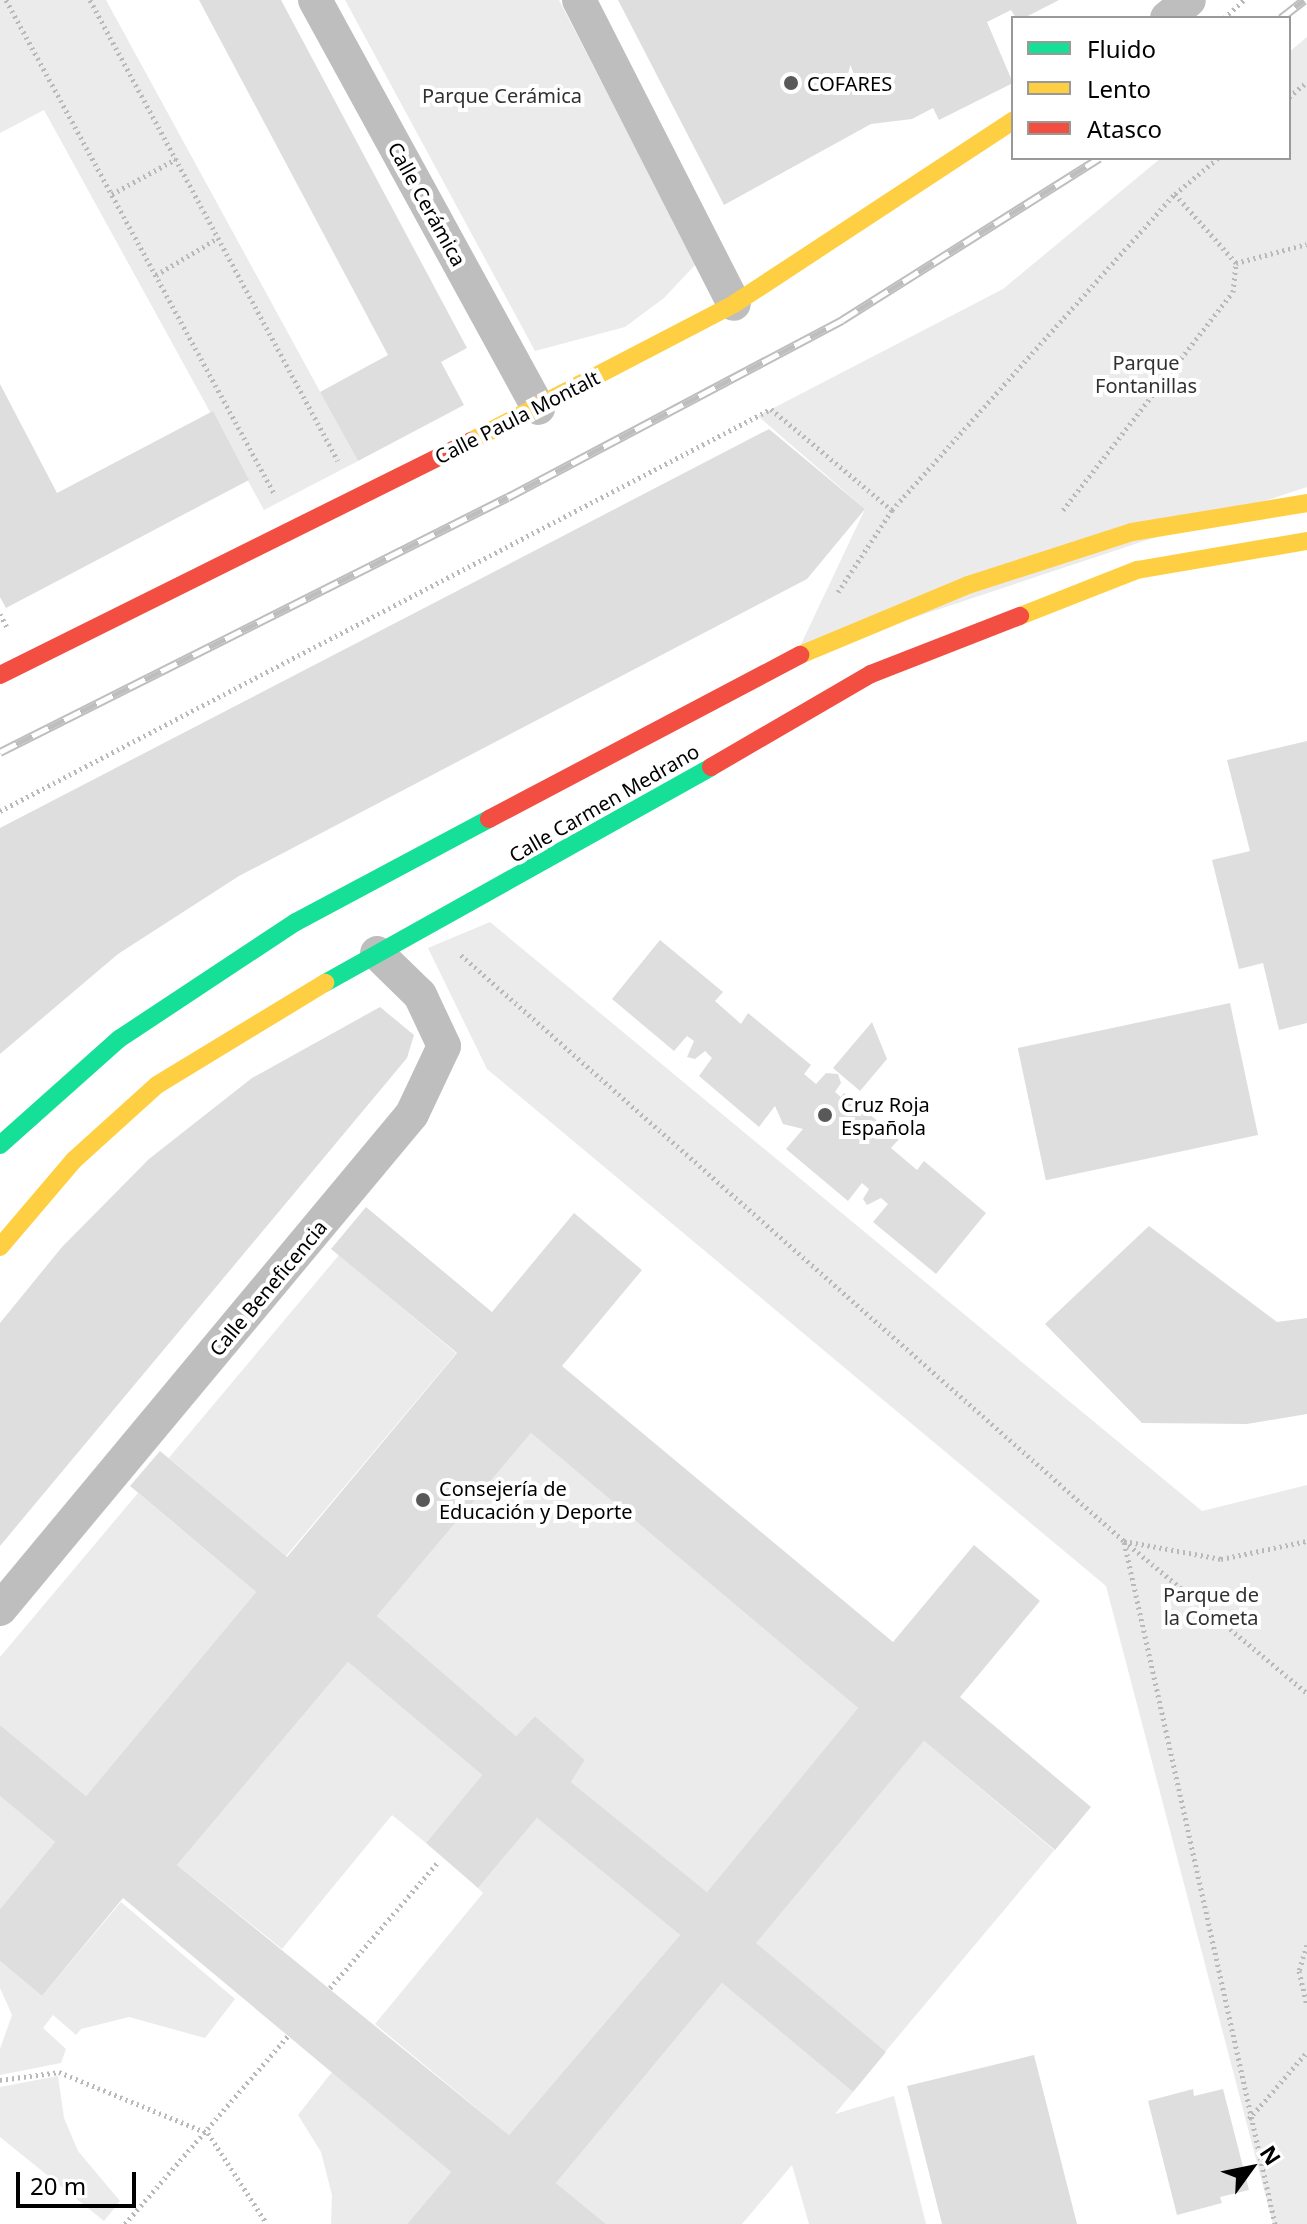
<!DOCTYPE html>
<html>
<head>
<meta charset="utf-8">
<style>
	body { margin:0 }
	#map { position:relative; width:1307px; height:2224px; overflow:hidden; background:#fff; font-family:"Noto Sans",sans-serif }
	div>[style] { position:absolute }
	.green>* { inset:0; background:#ebebeb; transform-origin:0 0 }
	.building>* { inset:0; background:#dedede; transform-origin:0 0 }
	.path>* { height:5px; margin-top:-2.5px; transform-origin:0; background:repeating-linear-gradient(90deg,#b9b9b9 0 2px,transparent 0 6px) }
	.street>* { height:34px; margin:-17px; padding:0 17px; transform-origin:17px; border-radius:17px; background:#bebebe }
	.fast>* { height:18px; margin:-9px; padding:0 9px; transform-origin:9px; border-radius:9px; background:#16e098 }
	.slow>* { height:18px; margin:-9px; padding:0 9px; transform-origin:9px; border-radius:9px; background:#ffcf43 }
	.jam>* { height:18px; margin:-9px; padding:0 9px; transform-origin:9px; border-radius:9px; background:#f24e42 }
	.rail>* { height:9px; margin-top:-4.5px; transform-origin:0; background:repeating-linear-gradient(90deg,#fff 0 18px,#bebebe 0 36px); box-sizing:border-box; border-block:2px solid #bebebe }
	.dots>* { width:22px; height:22px; translate:-50% -50%; box-sizing:border-box; border:4px solid #fff; border-radius:50% }
	span { translate:-50% -50%; white-space:nowrap; text-align:center; line-height:1.15; -webkit-text-stroke:8px #fff; paint-order:stroke }
	.poi-label { font-size:20px; color:#000 }
	.left { translate:0 -50%; text-align:left }
	.park-label { font-size:20px; color:#313131 }
	.street-label { font-size:20px; color:#000 }
	.legend { position:absolute; left:1011px; top:16px; width:280px; height:144px; box-sizing:border-box; background:#fff; border:2px solid #999; margin:0; padding:10px 14px; list-style:none; font-size:24px; color:#000 }
	.legend li { display:flex; align-items:center; gap:16px; height:40px }
	.legend b { width:40px; border:2px solid #999 }
	.north { position:absolute; left:1211px; top:2128px; width:80px; height:80px; -webkit-text-stroke:6px #fff; paint-order:stroke; rotate:57deg; font-size:22px; font-weight:700; line-height:32px; text-align:center; color:#000 }
	.north::after { content:''; display:block; margin:auto; width:28px; height:36px; background:#000; clip-path:polygon(50% 0,100% 100%,50% 72%,0 100%) }
	.scale { position:absolute; left:16px; top:2172px; width:120px; height:36px; box-sizing:border-box; border:4px solid #000; border-top:0; padding-left:10px; font-size:24px; line-height:28px; white-space:nowrap; color:#000; -webkit-text-stroke:6px #fff; paint-order:stroke }
</style>
</head>
<body>
<div id="map">
	<div class="green">
		<i style="clip-path:polygon(0 0,106px 0,358px 461px,264px 510px,44px 110px,0 133px)"></i>
		<i style="clip-path:polygon(345px 0,559px 0,696px 264px,664px 298px,625px 327px,535px 351px)"></i>
		<i style="clip-path:polygon(1307px 37px,1307px 487px,795px 657px,865px 509px,758px 416px,1003px 289px,1161px 158px,1289px 158px,1289px 52px)"></i>
		<i style="clip-path:polygon(490px 922px,1202px 1511px,1307px 1485px,1307px 2224px,1273px 2224px,1106px 1586px,487px 1069px,428px 948px)"></i>
		<i style="left:339px;top:1255px;width:153px;height:265px;rotate:40deg"></i>
		<i style="clip-path:polygon(531px 1433px,858px 1708px,707px 1892px,571px 1782px,585px 1760px,535px 1716px,516px 1736px,377px 1616px)"></i>
		<i style="clip-path:polygon(138px 1493px,256px 1592px,86px 1796px,0 1725px,0 1657px)"></i>
		<i style="clip-path:polygon(348px 1662px,482px 1775px,426px 1843px,392px 1815px,282px 1949px,177px 1865px)"></i>
		<i style="left:924px;top:1741px;width:170px;height:263px;rotate:40deg"></i>
		<i style="clip-path:polygon(0 1796px,55px 1842px,0 1909px)"></i>
		<i style="clip-path:polygon(537px 1818px,680px 1935px,509px 2135px,375px 2024px,483px 1893px,478px 1888px)"></i>
		<i style="clip-path:polygon(121px 1902px,235px 1999px,205px 2038px,129px 2017px,81px 2029px,76px 2035px,53px 2015px,43px 2028px,66px 2049px,61px 2063px,0 2075px,0 2049px,12px 2015px,0 1988px,0 1961px,42px 1996px)"></i>
		<i style="clip-path:polygon(722px 1983px,853px 2092px,835px 2114px,894px 2096px,926px 2224px,809px 2224px,792px 2165px,742px 2224px,606px 2224px,556px 2183px)"></i>
		<i style="clip-path:polygon(332px 2072px,451px 2172px,407px 2224px,331px 2224px,332px 2195px,321px 2152px,298px 2115px)"></i>
		<i style="clip-path:polygon(58px 2076px,64px 2118px,78px 2151px,120px 2201px,104px 2221px,0 2137px,0 2087px)"></i>
	</div>
	<div class="building">
		<i style="clip-path:polygon(199px 0,281px 0,467px 348px,441px 362px,464px 405px,358px 461px,320px 392px,388px 355px)"></i>
		<i style="clip-path:polygon(618px 0,1059px 0,1024px 18px,1016px 18px,1011px 10px,987px 22px,1013px 83px,939px 120px,933px 108px,912px 119px,871px 124px,724px 205px)"></i>
		<i style="clip-path:polygon(0 384px,57px 493px,213px 411px,249px 480px,6px 608px,0 597px)"></i>
		<i style="clip-path:polygon(769px 429px,865px 509px,807px 579px,239px 876px,118px 954px,0 1054px,0 828px)"></i>
		<i style="clip-path:polygon(1307px 741px,1307px 1023px,1279px 1030px,1263px 963px,1239px 969px,1212px 860px,1250px 851px,1227px 760px)"></i>
		<i style="clip-path:polygon(660px 940px,723px 992px,715px 1001px,741px 1024px,748px 1013px,811px 1065px,804px 1074px,816px 1084px,826px 1073px,838px 1074px,841px 1083px,835px 1092px,841px 1097px,844px 1093px,899px 1139px,891px 1148px,917px 1170px,924px 1161px,986px 1213px,936px 1274px,873px 1222px,888px 1204px,881px 1198px,867px 1205px,863px 1199px,869px 1189px,862px 1183px,848px 1201px,786px 1149px,803px 1129px,783px 1124px,775px 1106px,759px 1127px,699px 1076px,712px 1058px,705px 1051px,695px 1059px,687px 1057px,694px 1041px,687px 1036px,674px 1051px,612px 999px)"></i>
		<i style="left:1230px;top:1003px;width:135px;height:217px;rotate:78deg"></i>
		<i style="clip-path:polygon(380px 1007px,414px 1035px,407px 1058px,0 1546px,0 1323px,62px 1247px,149px 1159px,252px 1078px)"></i>
		<i style="clip-path:polygon(872px 1022px,887px 1059px,860px 1091px,833px 1068px)"></i>
		<i style="clip-path:polygon(evenodd,366px 1207px,492px 1312px,574px 1213px,642px 1270px,562px 1366px,893px 1642px,974px 1545px,1040px 1601px,960px 1697px,1091px 1807px,1055px 1850px,924px 1741px,756px 1943px,886px 2052px,853px 2092px,722px 1983px,556px 2183px,606px 2224px,407px 2224px,451px 2172px,123px 1898px,42px 1996px,0 1961px,0 1909px,55px 1842px,0 1796px,0 1725px,86px 1796px,256px 1592px,130px 1486px,160px 1451px,287px 1557px,457px 1353px,331px 1249px,366px 1207px,531px 1433px,858px 1708px,707px 1892px,571px 1782px,585px 1760px,535px 1716px,516px 1736px,377px 1616px,531px 1433px,366px 1207px,348px 1662px,482px 1775px,426px 1843px,478px 1888px,537px 1818px,680px 1935px,509px 2135px,177px 1865px,348px 1662px)"></i>
		<i style="clip-path:polygon(1149px 1226px,1277px 1322px,1307px 1318px,1307px 1414px,1247px 1424px,1142px 1423px,1045px 1324px)"></i>
		<i style="clip-path:polygon(1034px 2055px,1077px 2224px,942px 2224px,907px 2086px)"></i>
		<i style="clip-path:polygon(1193px 2089px,1194px 2096px,1223px 2089px,1249px 2190px,1220px 2197px,1222px 2203px,1177px 2215px,1148px 2101px)"></i>
	</div>
	<div class="path">
		<i style="left:6px;top:0;width:563px;rotate:61.48deg"></i>
		<i style="left:90px;top:0;width:523px;rotate:61.72deg"></i>
		<i style="left:1224px;top:18px;width:27px;rotate:-42deg"></i>
		<i style="left:1289px;top:97px;width:23px;rotate:-40deg"></i>
		<i style="left:112px;top:194px;width:73px;rotate:-28.7deg"></i>
		<i style="left:1175px;top:194px;width:92px;rotate:48.5deg"></i>
		<i style="left:156px;top:275px;width:72px;rotate:-30.8deg"></i>
		<i style="left:1063px;top:510px;width:276px;rotate:-52.1deg"></i>
		<i style="left:1233px;top:292px;width:29px;rotate:-84deg"></i>
		<i style="left:1236px;top:263px;width:73px;rotate:-15deg"></i>
		<i style="left:838px;top:592px;width:98px;rotate:-56.6deg"></i>
		<i style="left:0;top:614px;width:15px;rotate:62deg"></i>
		<i style="left:0;top:811px;width:870px;rotate:-27.54deg"></i>
		<i style="left:771px;top:409px;width:158px;rotate:39.9deg"></i>
		<i style="left:892px;top:510px;width:424px;rotate:-48.2deg"></i>
		<i style="left:1175px;top:194px;width:56px;rotate:-39.9deg"></i>
		<i style="left:461px;top:955px;width:885px;rotate:41.47deg"></i>
		<i style="left:1124px;top:1541px;width:238px;rotate:39.7deg"></i>
		<i style="left:1307px;top:1945px;width:27px;rotate:107deg"></i>
		<i style="left:1299px;top:1971px;width:36px;rotate:77deg"></i>
		<i style="left:330px;top:1988px;width:165px;rotate:-49.4deg"></i>
		<i style="left:0;top:2080px;width:60px;rotate:-7.7deg"></i>
		<i style="left:59px;top:2072px;width:161px;rotate:22.3deg"></i>
		<i style="left:208px;top:2133px;width:108px;rotate:57deg"></i>
		<i style="left:1249px;top:2119px;width:89px;rotate:-49.1deg"></i>
		<i style="left:125px;top:2224px;width:249px;rotate:-49.1deg"></i>
		<i style="left:1275px;top:2224px;width:699px;rotate:-102.47deg"></i>
		<i style="left:1124px;top:1541px;width:99px;rotate:10.5deg"></i>
		<i style="left:1221px;top:1559px;width:88px;rotate:-11.8deg"></i>
	</div>
	<div class="street">
		<i style="left:315px;top:0;width:465px;rotate:61.3deg"></i>
		<i style="left:579px;top:0;width:341px;rotate:63deg"></i>
		<i style="left:1167px;top:18px;width:28px;rotate:-39deg"></i>
		<i style="left:0;top:1609px;width:644px;rotate:-50.23deg"></i>
		<i style="left:412px;top:1114px;width:75px;rotate:-64.8deg"></i>
		<i style="left:444px;top:1046px;width:56px;rotate:-115.2deg"></i>
		<i style="left:420px;top:995px;width:60px;rotate:-135.7deg"></i>
	</div>
	<div class="fast">
		<i style="left:325px;top:983px;width:442px;rotate:-29.2deg"></i>
		<i style="left:0;top:1145px;width:159px;rotate:-41.7deg"></i>
		<i style="left:119px;top:1039px;width:212px;rotate:-33.5deg"></i>
		<i style="left:296px;top:922px;width:219px;rotate:-28.1deg"></i>
	</div>
	<div class="slow">
		<i style="left:471px;top:441px;width:297px;rotate:-27.5deg"></i>
		<i style="left:734px;top:304px;width:334px;rotate:-33.3deg"></i>
		<i style="left:1020px;top:616px;width:126px;rotate:-21.5deg"></i>
		<i style="left:1137px;top:570px;width:172px;rotate:-9.7deg"></i>
		<i style="left:800px;top:655px;width:182px;rotate:-22.6deg"></i>
		<i style="left:968px;top:585px;width:172px;rotate:-17.9deg"></i>
		<i style="left:1132px;top:532px;width:177px;rotate:-9.4deg"></i>
		<i style="left:0;top:1247px;width:114px;rotate:-49.6deg"></i>
		<i style="left:74px;top:1160px;width:112px;rotate:-42.1deg"></i>
		<i style="left:157px;top:1085px;width:197px;rotate:-31.3deg"></i>
	</div>
	<div class="jam">
		<i style="left:0;top:675px;width:526px;rotate:-26.42deg"></i>
		<i style="left:711px;top:767px;width:185px;rotate:-30.2deg"></i>
		<i style="left:871px;top:674px;width:160px;rotate:-21.3deg"></i>
		<i style="left:489px;top:819px;width:352px;rotate:-27.8deg"></i>
	</div>
	<div class="rail">
		<i style="left:1281px;top:18px;width:29px;rotate:-38deg"></i>
		<i style="left:0;top:752px;width:568px;rotate:-26.66deg"></i>
		<i style="left:508px;top:497px;width:378px;rotate:-27.9deg"></i>
		<i style="left:842px;top:320px;width:304px;rotate:-32.2deg"></i>
	</div>
	<div class="dots">
		<i style="left:791px;top:83px;background:#595959"></i>
		<i style="left:825px;top:1115px;background:#595959"></i>
		<i style="left:423px;top:1500px;background:#595959"></i>
	</div>
	<div class="poi-label">
		<span class="left" style="left:807px;top:83px">COFARES</span>
		<span class="left" style="left:841px;top:1116px">Cruz Roja<br>Española</span>
		<span class="left" style="left:439px;top:1500px">Consejería de<br>Educación y Deporte</span>
	</div>
	<div class="park-label">
		<span style="left:502px;top:95px">Parque Cerámica</span>
		<span style="left:1146px;top:374px">Parque<br>Fontanillas</span>
		<span style="left:1211px;top:1606px">Parque de<br>la Cometa</span>
	</div>
	<div class="street-label">
		<span style="left:427px;top:204px;rotate:61deg">Calle Cerámica</span>
		<span style="left:517px;top:417px;rotate:-27deg">Calle Paula Montalt</span>
		<span style="left:604px;top:803px;rotate:-30deg">Calle Carmen Medrano</span>
		<span style="left:268px;top:1288px;rotate:-50deg">Calle Beneficencia</span>
	</div>
	<ul class="legend">
	<li><b style="height:10px;background:#16e098"></b>Fluido</li>
	<li><b style="height:10px;background:#ffcf43"></b>Lento</li>
	<li><b style="height:10px;background:#f24e42"></b>Atasco</li>
	</ul>
	<div class="north">N</div>
	<div class="scale">20 m</div>
</div>
</body>
</html>
